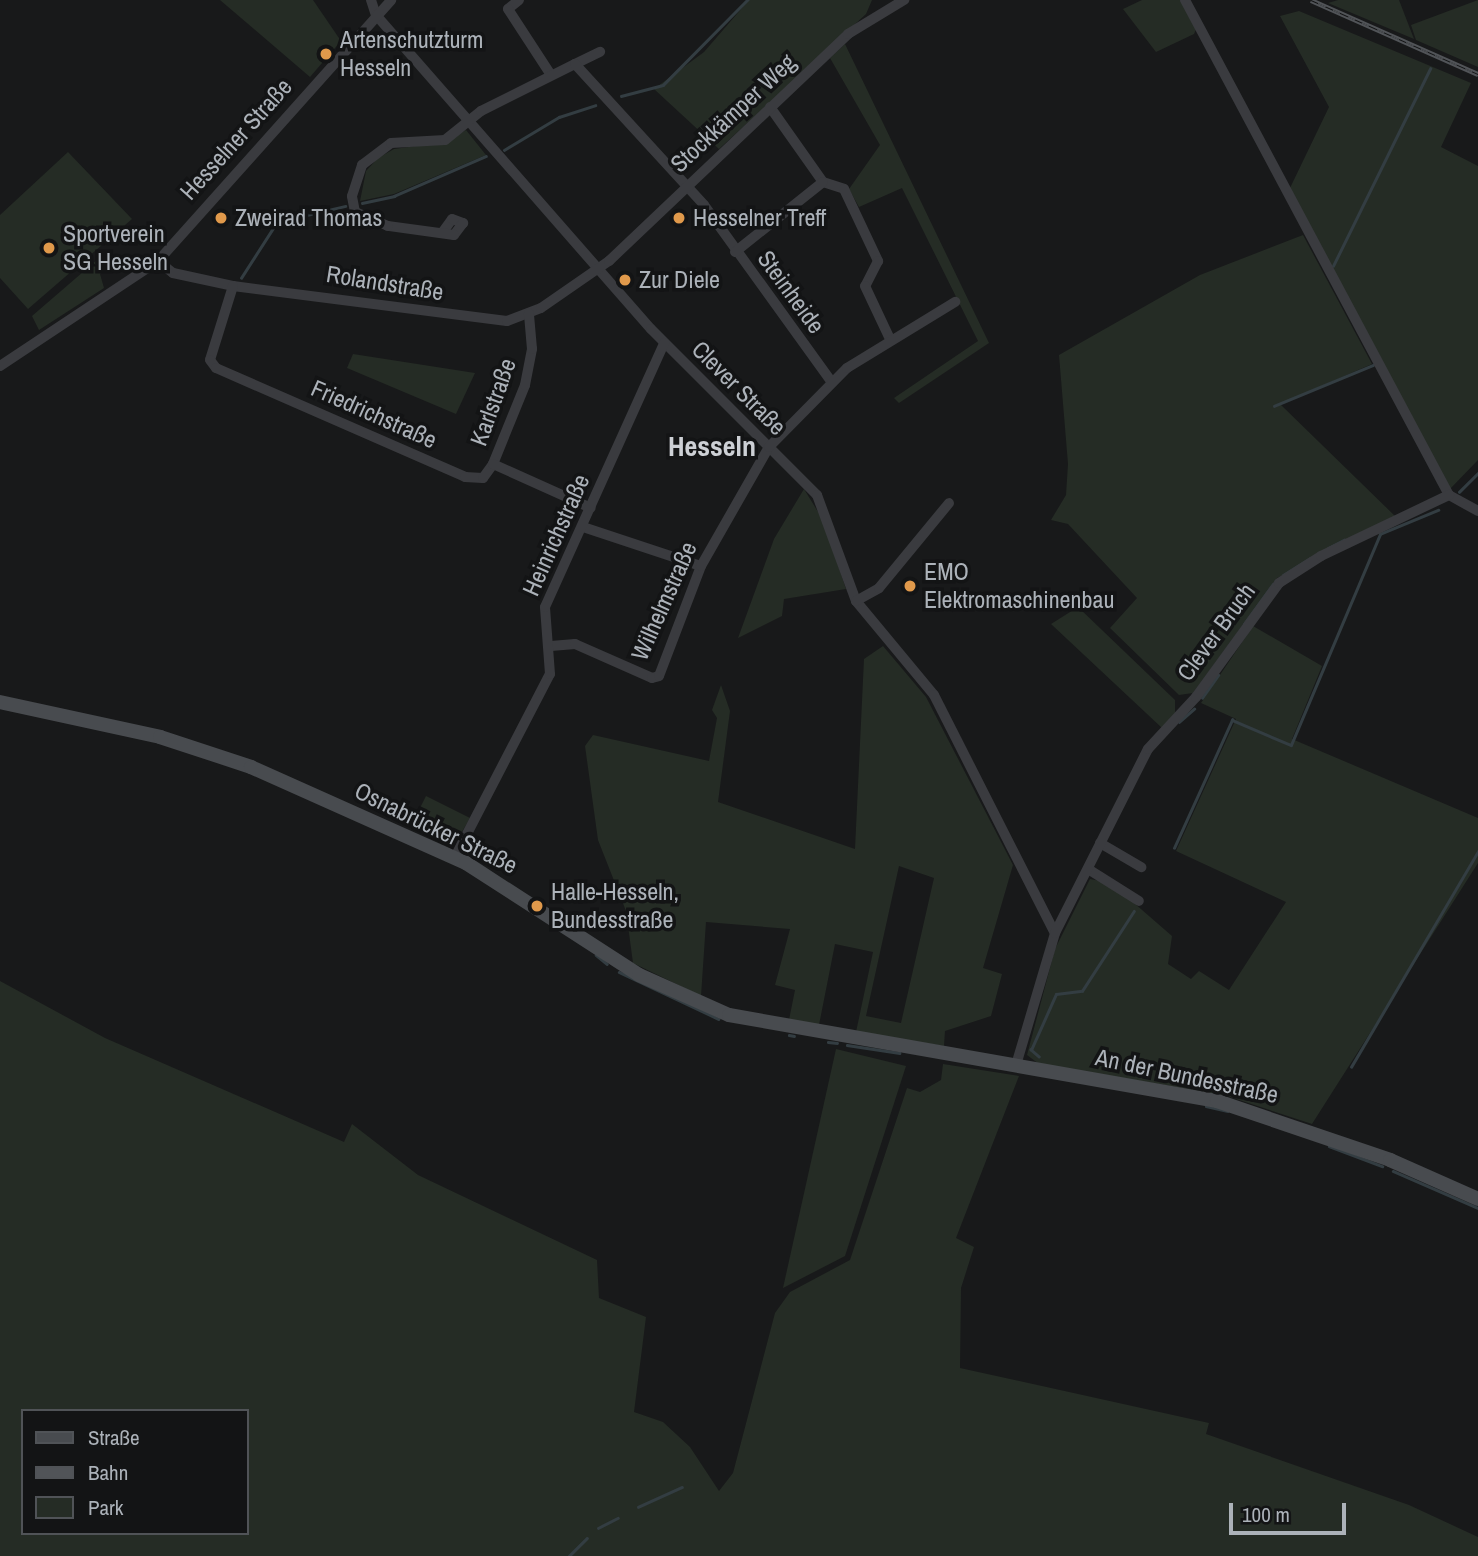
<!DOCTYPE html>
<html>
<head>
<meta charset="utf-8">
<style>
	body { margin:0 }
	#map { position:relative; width:1478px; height:1556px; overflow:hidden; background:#18191a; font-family:"Archivo Narrow",sans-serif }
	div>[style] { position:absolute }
	.green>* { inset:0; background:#252c25 }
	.stream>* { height:2.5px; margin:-1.25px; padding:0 1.25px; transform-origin:1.25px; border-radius:1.25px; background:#333d42 }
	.street>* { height:10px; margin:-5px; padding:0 5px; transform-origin:5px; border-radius:5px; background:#3a3b3f }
	.secondary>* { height:14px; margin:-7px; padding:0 7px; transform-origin:7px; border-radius:7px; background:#484b4f }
	.rail>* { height:5px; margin-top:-2.5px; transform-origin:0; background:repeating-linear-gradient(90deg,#131415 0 8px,#515458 0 16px); box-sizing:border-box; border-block:2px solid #515458 }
	.dots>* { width:19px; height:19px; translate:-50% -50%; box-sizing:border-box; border:4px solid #131415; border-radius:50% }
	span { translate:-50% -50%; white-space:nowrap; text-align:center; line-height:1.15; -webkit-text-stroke:7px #131415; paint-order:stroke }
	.poi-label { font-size:24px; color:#acb2b9 }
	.left { translate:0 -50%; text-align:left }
	.street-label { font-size:24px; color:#acb2b9 }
	.quarter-label { font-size:28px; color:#cdd0d5; font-weight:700 }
	.legend { position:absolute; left:21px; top:1409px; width:228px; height:126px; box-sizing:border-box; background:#131415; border:2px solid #505357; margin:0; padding:9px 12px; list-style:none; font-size:21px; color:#acb2b9 }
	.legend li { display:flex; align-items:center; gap:14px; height:35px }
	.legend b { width:35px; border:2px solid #505357 }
	.scale { position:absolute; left:1229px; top:1503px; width:117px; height:32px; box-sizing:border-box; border:4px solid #acb2b9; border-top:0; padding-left:9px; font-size:21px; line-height:24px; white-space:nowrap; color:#acb2b9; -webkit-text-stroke:5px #131415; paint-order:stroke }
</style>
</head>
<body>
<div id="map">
	<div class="green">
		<i style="clip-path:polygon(220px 0,313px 0,341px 41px,310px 77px)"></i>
		<i style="clip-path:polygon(749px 0,872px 0,866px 14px,719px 149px,654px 89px,704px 52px)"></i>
		<i style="clip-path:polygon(1142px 0,1182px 0,1197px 27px,1194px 34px,1156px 52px,1123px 9px)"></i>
		<i style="clip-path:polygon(1338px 0,1399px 0,1414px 39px,1328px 3px)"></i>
		<i style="clip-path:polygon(1478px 0,1478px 67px,1416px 40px,1411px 25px)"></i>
		<i style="clip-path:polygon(1299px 11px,1471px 83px,1441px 147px,1478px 166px,1478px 460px,1450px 489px,1290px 188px,1329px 107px,1280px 16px)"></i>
		<i style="clip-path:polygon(845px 44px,989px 343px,899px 403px,894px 398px,978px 341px,902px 188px,859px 207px,849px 189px,880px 145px,830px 58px)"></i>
		<i style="clip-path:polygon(466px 130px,486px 155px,394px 194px,360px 201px,366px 171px,378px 158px,394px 149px,445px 142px)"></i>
		<i style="clip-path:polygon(68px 152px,132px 219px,28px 309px,0 278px,0 215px)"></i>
		<i style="clip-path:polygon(1303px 235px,1372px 364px,1280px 404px,1396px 517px,1277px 578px,1193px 693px,1179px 695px,1110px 628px,1137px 598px,1068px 524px,1051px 520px,1066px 495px,1068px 464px,1059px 355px,1200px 275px)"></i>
		<i style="clip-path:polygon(105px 253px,112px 260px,100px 274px,104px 288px,39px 330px,32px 316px)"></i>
		<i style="clip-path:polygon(353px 354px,475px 373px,456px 414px,347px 368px)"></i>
		<i style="clip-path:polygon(804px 489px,823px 520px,846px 589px,784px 599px,782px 616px,738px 638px,774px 539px)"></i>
		<i style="clip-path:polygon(1078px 607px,1175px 700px,1175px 713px,1162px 728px,1051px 624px)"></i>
		<i style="clip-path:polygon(1253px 626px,1322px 666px,1292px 739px,1478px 818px,1478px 863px,1312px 1124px,1224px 1095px,1039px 1064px,1027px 1055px,1055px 949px,1090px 879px,1111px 883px,1172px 936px,1168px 964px,1191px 979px,1199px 971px,1229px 990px,1286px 902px,1176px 851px,1236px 719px,1201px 703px)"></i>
		<i style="clip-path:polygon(evenodd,883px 646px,926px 697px,1013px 865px,983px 968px,1002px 974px,991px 1016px,945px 1031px,944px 1046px,856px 1032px,873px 952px,835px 944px,819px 1025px,789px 1020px,795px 990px,775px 985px,790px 929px,706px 922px,701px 996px,633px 963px,626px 911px,598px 840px,585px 746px,593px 735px,709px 761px,717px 718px,712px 710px,721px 685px,730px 711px,718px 802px,855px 849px,864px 659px,883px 646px,899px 866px,934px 878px,901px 1023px,866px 1016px,899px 866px)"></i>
		<i style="clip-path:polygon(426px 796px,470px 818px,459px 837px,449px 842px,411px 826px)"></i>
		<i style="clip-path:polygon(evenodd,0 981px,105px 1038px,344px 1142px,352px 1124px,418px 1175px,597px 1260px,599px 1298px,646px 1317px,634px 1412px,663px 1422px,690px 1447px,719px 1491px,733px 1473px,775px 1313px,790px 1292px,850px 1260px,907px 1088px,920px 1092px,941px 1080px,943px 1064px,1019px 1076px,956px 1238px,974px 1247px,961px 1288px,960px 1368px,1209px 1423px,1206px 1434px,1409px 1505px,1478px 1537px,1478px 1556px,0 1556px,0 981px,23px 1411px,247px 1411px,247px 1533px,23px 1533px,23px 1411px)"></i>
		<i style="clip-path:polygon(836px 1049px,906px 1066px,845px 1256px,783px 1288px)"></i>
	</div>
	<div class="stream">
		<i style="left:621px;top:96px;width:43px;rotate:-14.7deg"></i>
		<i style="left:663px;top:85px;width:120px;rotate:-45.3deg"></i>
		<i style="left:504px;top:150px;width:64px;rotate:-31deg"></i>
		<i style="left:559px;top:117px;width:38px;rotate:-18deg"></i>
		<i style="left:362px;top:203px;width:33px;rotate:-12deg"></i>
		<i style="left:394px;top:196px;width:100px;rotate:-23.5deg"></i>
		<i style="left:1333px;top:266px;width:220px;rotate:-63.8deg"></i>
		<i style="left:241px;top:278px;width:67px;rotate:-57.3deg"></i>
		<i style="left:277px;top:222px;width:70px;rotate:-13.2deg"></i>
		<i style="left:1274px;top:406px;width:107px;rotate:-22.5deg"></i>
		<i style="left:1459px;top:492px;width:27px;rotate:-45deg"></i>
		<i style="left:1328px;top:548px;width:18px;rotate:-27deg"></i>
		<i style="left:1283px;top:575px;width:32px;rotate:-32deg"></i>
		<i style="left:1244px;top:624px;width:49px;rotate:-54.1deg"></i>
		<i style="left:1202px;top:698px;width:28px;rotate:-55deg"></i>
		<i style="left:1179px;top:722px;width:20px;rotate:-41deg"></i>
		<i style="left:1174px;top:848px;width:141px;rotate:-65.6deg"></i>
		<i style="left:1232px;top:720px;width:64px;rotate:23deg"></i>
		<i style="left:1291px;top:745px;width:229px;rotate:-67.1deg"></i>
		<i style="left:1380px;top:534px;width:63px;rotate:-22.5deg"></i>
		<i style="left:596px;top:955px;width:14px;rotate:39deg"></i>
		<i style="left:619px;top:972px;width:110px;rotate:25.2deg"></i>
		<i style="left:789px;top:1035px;width:5px;rotate:11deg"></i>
		<i style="left:828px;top:1042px;width:9px;rotate:6deg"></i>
		<i style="left:847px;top:1045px;width:53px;rotate:8.7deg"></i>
		<i style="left:1039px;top:1057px;width:11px;rotate:-139deg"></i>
		<i style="left:1031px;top:1050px;width:61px;rotate:-65.9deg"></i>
		<i style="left:1056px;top:994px;width:26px;rotate:-7deg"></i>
		<i style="left:1082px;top:991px;width:95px;rotate:-57deg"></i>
		<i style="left:1351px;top:1067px;width:251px;rotate:-59.5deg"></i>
		<i style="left:1206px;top:1106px;width:22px;rotate:13deg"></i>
		<i style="left:1329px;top:1146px;width:57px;rotate:20.7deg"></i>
		<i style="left:1393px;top:1171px;width:93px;rotate:23.5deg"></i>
		<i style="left:638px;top:1507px;width:48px;rotate:-24.4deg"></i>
		<i style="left:598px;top:1528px;width:22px;rotate:-27deg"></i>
		<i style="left:569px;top:1556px;width:25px;rotate:-45deg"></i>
	</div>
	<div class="street">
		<i style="left:371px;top:0;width:16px;rotate:72deg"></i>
		<i style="left:376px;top:15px;width:417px;rotate:48.8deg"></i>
		<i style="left:651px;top:329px;width:235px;rotate:45deg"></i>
		<i style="left:817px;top:495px;width:113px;rotate:69.8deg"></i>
		<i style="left:856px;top:601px;width:122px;rotate:50.3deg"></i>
		<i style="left:934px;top:695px;width:267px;rotate:63.1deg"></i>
		<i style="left:519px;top:0;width:14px;rotate:141deg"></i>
		<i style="left:508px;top:9px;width:79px;rotate:56.9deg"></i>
		<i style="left:1185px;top:0;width:561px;rotate:61.93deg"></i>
		<i style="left:1449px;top:495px;width:33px;rotate:29deg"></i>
		<i style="left:575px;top:64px;width:28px;rotate:-26deg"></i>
		<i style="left:770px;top:107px;width:92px;rotate:54.8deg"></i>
		<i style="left:823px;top:182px;width:22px;rotate:18deg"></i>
		<i style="left:844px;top:189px;width:80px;rotate:64.7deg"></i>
		<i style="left:878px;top:261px;width:28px;rotate:117deg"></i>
		<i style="left:865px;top:286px;width:56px;rotate:64.8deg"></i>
		<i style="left:442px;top:233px;width:17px;rotate:-54deg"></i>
		<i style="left:452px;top:219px;width:12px;rotate:20deg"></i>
		<i style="left:463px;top:223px;width:15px;rotate:127deg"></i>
		<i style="left:454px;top:235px;width:67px;rotate:-172.2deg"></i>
		<i style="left:388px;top:226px;width:36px;rotate:-157deg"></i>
		<i style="left:355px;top:212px;width:16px;rotate:-101deg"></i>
		<i style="left:352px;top:196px;width:33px;rotate:-72deg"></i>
		<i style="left:362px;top:165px;width:36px;rotate:-37deg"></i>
		<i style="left:391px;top:143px;width:54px;rotate:-3.2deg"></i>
		<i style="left:445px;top:140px;width:46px;rotate:-38.9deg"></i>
		<i style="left:481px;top:111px;width:105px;rotate:-26.6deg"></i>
		<i style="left:575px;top:64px;width:191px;rotate:47.5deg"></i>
		<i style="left:704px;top:205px;width:217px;rotate:54.2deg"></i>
		<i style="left:735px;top:252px;width:112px;rotate:-38.5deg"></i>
		<i style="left:158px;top:261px;width:19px;rotate:39deg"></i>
		<i style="left:173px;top:273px;width:61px;rotate:12.2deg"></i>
		<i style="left:233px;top:286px;width:276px;rotate:7.3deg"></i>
		<i style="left:507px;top:321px;width:36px;rotate:-21deg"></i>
		<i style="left:541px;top:308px;width:83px;rotate:-34.7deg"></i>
		<i style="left:609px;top:261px;width:330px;rotate:-43.5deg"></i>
		<i style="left:848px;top:34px;width:66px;rotate:-31.3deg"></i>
		<i style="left:233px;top:286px;width:77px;rotate:107.3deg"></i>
		<i style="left:210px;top:360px;width:10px;rotate:53deg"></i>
		<i style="left:216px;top:368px;width:272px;rotate:23.6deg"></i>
		<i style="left:465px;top:477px;width:18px;rotate:3deg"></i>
		<i style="left:483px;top:478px;width:17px;rotate:-54deg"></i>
		<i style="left:493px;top:464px;width:85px;rotate:-67.9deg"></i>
		<i style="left:525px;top:385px;width:37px;rotate:-79deg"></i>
		<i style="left:532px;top:349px;width:36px;rotate:-95deg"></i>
		<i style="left:0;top:366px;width:190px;rotate:-33.6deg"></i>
		<i style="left:158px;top:261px;width:350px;rotate:-48.2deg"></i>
		<i style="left:493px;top:464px;width:107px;rotate:24.2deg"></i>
		<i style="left:583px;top:527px;width:124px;rotate:18.3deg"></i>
		<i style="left:856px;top:601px;width:26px;rotate:-29deg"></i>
		<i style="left:879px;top:588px;width:110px;rotate:-50.5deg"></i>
		<i style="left:551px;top:646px;width:24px;rotate:-5deg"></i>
		<i style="left:575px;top:644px;width:84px;rotate:23.8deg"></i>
		<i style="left:652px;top:678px;width:7px;rotate:-16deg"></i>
		<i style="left:659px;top:676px;width:118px;rotate:-69.1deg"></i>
		<i style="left:701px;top:566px;width:137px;rotate:-60.3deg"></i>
		<i style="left:769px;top:447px;width:111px;rotate:-45.4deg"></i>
		<i style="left:847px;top:368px;width:127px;rotate:-31.4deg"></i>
		<i style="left:1100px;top:843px;width:48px;rotate:30.3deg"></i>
		<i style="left:455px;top:857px;width:206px;rotate:-62.6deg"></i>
		<i style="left:550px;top:674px;width:67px;rotate:-94.3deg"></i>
		<i style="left:545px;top:607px;width:290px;rotate:-65.7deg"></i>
		<i style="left:1088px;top:869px;width:60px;rotate:32.1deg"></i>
		<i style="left:1016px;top:1065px;width:138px;rotate:-73.5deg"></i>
		<i style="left:1055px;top:933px;width:206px;rotate:-63.2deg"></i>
		<i style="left:1148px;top:749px;width:71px;rotate:-47.3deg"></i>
		<i style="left:1196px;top:697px;width:141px;rotate:-53.9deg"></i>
		<i style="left:1279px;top:583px;width:50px;rotate:-32.7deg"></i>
		<i style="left:1321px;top:556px;width:142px;rotate:-25.5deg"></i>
	</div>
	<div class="secondary">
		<i style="left:0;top:702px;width:164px;rotate:12.3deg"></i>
		<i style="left:160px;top:737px;width:96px;rotate:18.2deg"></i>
		<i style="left:251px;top:767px;width:235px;rotate:24.1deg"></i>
		<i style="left:466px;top:863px;width:206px;rotate:32.9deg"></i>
		<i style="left:639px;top:975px;width:98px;rotate:24deg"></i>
		<i style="left:729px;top:1015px;width:496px;rotate:10deg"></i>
		<i style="left:1217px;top:1101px;width:183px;rotate:18.8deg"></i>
		<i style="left:1390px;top:1160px;width:96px;rotate:23.9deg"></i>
	</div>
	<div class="rail">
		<i style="left:1311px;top:0;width:183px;rotate:23.9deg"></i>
	</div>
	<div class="dots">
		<i style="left:326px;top:54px;background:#e0994b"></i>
		<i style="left:221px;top:218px;background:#e0994b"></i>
		<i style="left:679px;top:218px;background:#e0994b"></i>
		<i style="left:49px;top:248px;background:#e0994b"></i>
		<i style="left:625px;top:280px;background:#e0994b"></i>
		<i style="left:910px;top:586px;background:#e0994b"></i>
		<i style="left:537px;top:906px;background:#e0994b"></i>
	</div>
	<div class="poi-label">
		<span class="left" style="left:340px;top:54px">Artenschutzturm<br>Hesseln</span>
		<span class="left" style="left:235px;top:218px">Zweirad Thomas</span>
		<span class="left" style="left:693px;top:218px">Hesselner Treff</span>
		<span class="left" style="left:63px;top:248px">Sportverein<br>SG Hesseln</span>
		<span class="left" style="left:639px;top:280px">Zur Diele</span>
		<span class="left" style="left:924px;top:586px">EMO<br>Elektromaschinenbau</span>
		<span class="left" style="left:551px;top:906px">Halle-Hesseln,<br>Bundesstraße</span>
	</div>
	<div class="street-label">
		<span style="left:733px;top:113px;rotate:-43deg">Stockkämper Weg</span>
		<span style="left:236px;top:139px;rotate:-48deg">Hesselner Straße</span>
		<span style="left:385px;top:283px;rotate:9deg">Rolandstraße</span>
		<span style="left:791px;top:292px;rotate:54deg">Steinheide</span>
		<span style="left:739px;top:388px;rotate:45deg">Clever Straße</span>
		<span style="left:493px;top:402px;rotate:-70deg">Karlstraße</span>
		<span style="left:374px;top:414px;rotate:24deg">Friedrichstraße</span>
		<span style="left:556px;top:535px;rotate:-66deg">Heinrichstraße</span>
		<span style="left:664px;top:601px;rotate:-66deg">Wilhelmstraße</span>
		<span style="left:1216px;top:632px;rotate:-54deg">Clever Bruch</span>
		<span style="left:436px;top:828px;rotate:26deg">Osnabrücker Straße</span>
		<span style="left:1187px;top:1076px;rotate:12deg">An der Bundesstraße</span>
	</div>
	<div class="quarter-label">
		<span style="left:712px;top:446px">Hesseln</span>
	</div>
	<ul class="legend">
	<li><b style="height:9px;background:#484b4f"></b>Straße</li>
	<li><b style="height:9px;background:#515458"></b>Bahn</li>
	<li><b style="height:19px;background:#252c25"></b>Park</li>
	</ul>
	<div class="scale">100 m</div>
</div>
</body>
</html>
